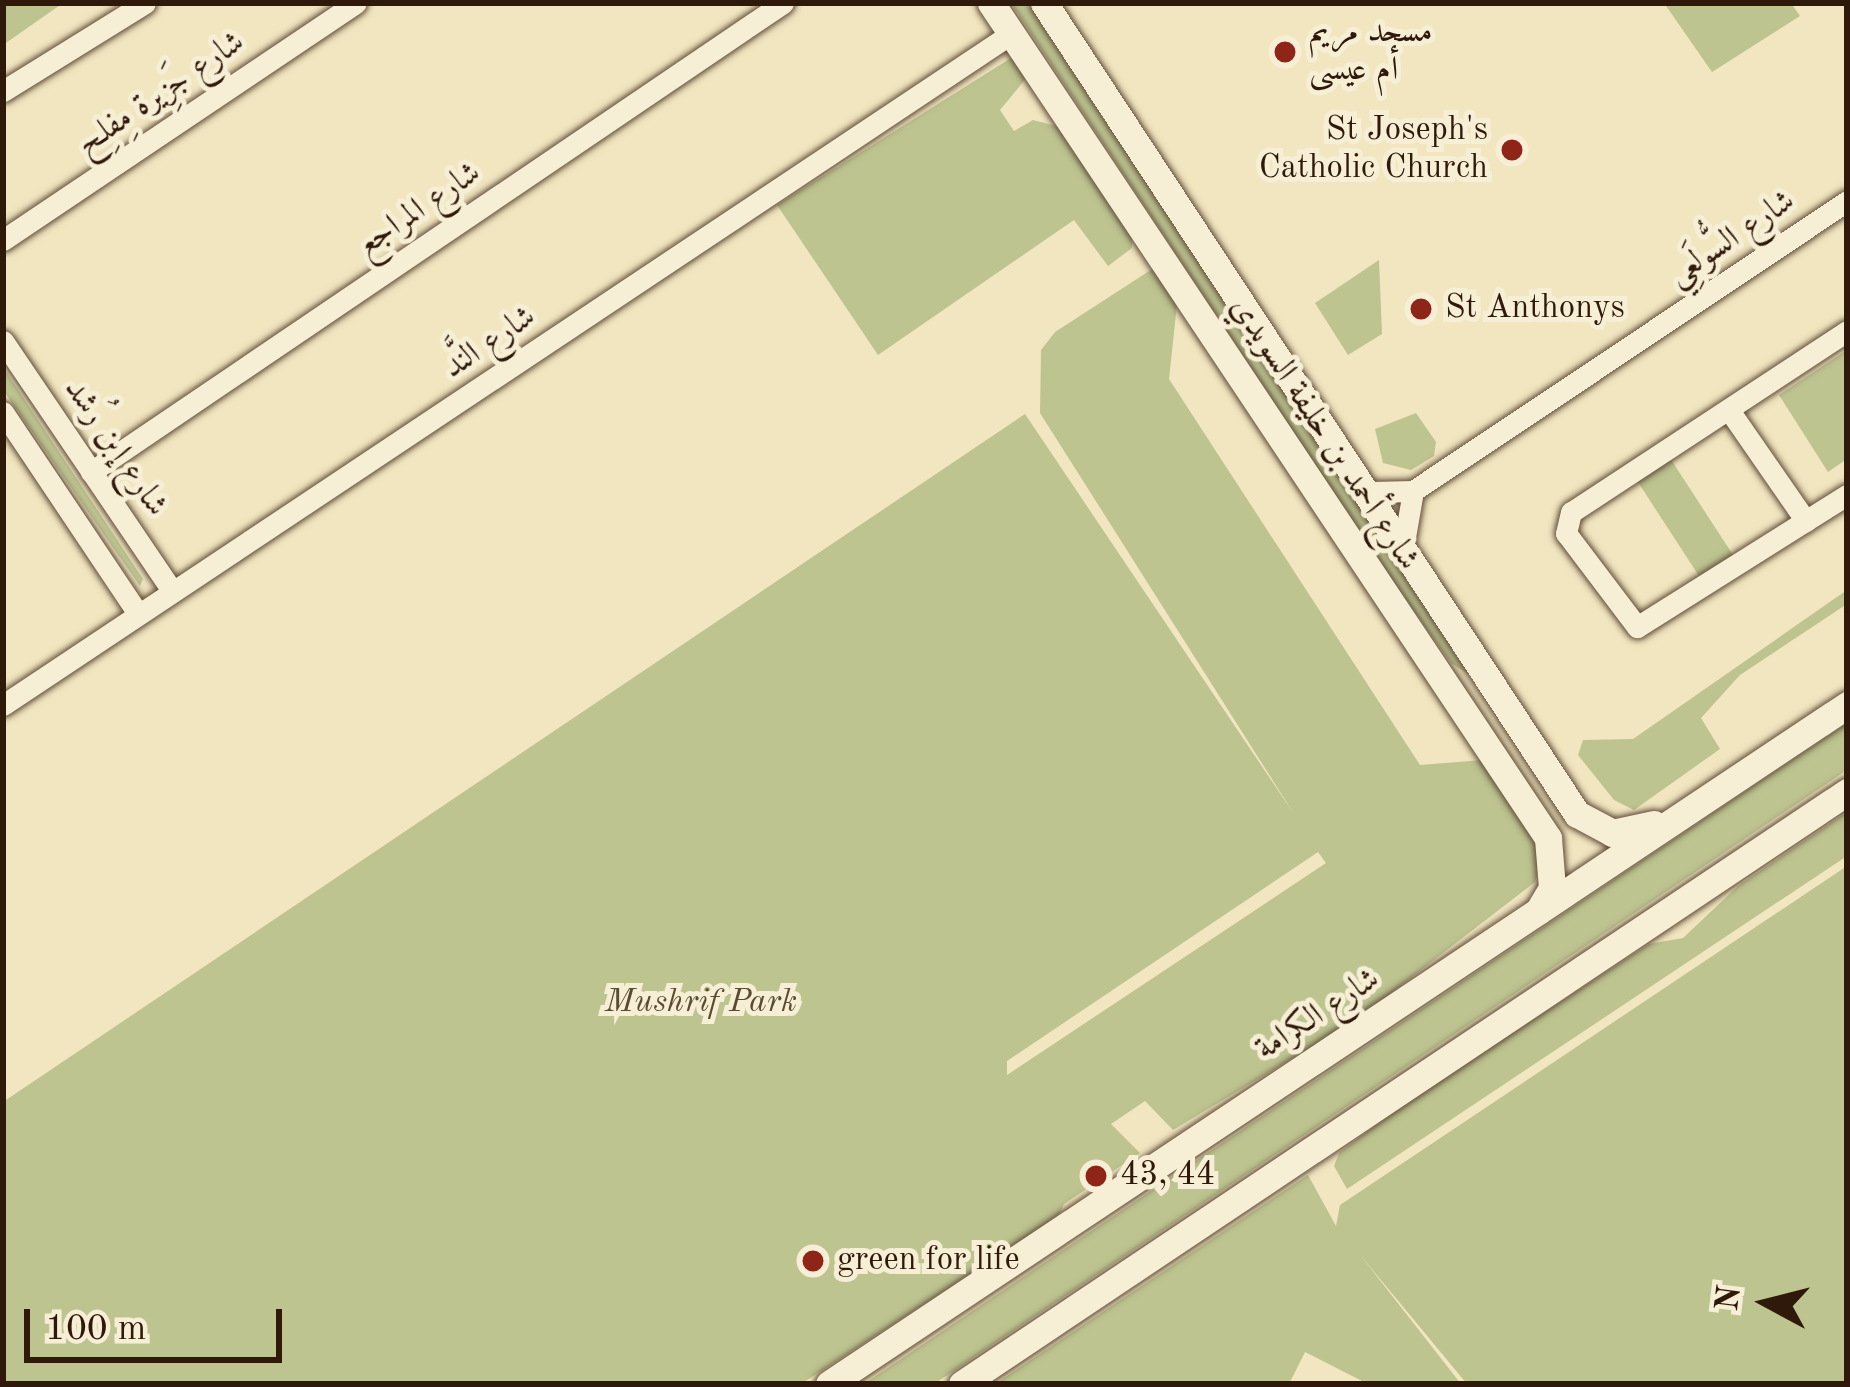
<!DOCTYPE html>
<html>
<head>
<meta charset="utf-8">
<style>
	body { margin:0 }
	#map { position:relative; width:1850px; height:1387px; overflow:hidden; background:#f1e6c0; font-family:"Old Standard TT",Amiri,serif }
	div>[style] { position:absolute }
	.green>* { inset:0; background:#bdc490; transform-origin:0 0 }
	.roads { filter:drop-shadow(0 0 3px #604c38) drop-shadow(0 0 3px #604c38) }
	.street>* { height:21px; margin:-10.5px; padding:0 10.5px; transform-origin:10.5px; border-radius:10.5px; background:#f6efd6 }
	.secondary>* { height:27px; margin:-13.5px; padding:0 13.5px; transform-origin:13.5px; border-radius:13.5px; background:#f6efd6 }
	.dots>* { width:33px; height:33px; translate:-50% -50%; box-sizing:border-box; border:6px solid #f6efd6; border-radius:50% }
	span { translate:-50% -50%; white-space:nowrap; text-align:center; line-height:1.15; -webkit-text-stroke:10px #f6efd6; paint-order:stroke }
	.poi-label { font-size:33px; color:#2f190a }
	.left { translate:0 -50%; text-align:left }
	.right { translate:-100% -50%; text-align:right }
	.street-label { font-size:33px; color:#2f190a }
	.park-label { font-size:33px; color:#5a4c32; font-style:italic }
	.frame { position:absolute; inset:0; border:6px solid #2f190a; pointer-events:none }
	.north { position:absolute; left:1706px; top:1243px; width:120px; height:120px; -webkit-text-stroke:9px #f6efd6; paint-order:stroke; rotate:277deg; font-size:33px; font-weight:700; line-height:48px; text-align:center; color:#2f190a }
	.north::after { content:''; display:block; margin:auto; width:42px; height:54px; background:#2f190a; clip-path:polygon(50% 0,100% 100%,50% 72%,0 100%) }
	.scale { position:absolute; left:24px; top:1309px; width:258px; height:54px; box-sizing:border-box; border:6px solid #2f190a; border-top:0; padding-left:15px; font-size:36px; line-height:42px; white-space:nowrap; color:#2f190a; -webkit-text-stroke:9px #f6efd6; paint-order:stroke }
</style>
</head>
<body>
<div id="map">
	<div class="green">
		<i style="clip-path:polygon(3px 3px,63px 3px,3px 45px)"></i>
		<i style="clip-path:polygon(1011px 3px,1029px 3px,1474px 678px,1451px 663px,1377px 559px)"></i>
		<i style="clip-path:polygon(1664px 3px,1791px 3px,1800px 16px,1712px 72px)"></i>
		<i style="clip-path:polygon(1011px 58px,1028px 76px,1000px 110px,1014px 131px,1033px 120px,1064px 128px,1132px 235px,1132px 248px,1108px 266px,1074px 220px,878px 355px,777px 205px)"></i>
		<i style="clip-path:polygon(1379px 260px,1382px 334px,1348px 355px,1315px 303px)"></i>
		<i style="clip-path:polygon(evenodd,1160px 264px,1178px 295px,1169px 379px,1420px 765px,1483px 760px,1544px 854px,1535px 882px,1356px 1020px,1173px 1130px,1145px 1101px,1111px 1124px,1140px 1153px,1064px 1204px,1058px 1217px,801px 1384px,3px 1384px,3px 1102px,1025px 414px,1294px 814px,1040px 413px,1041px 350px,1055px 332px,1160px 264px,1318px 852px,1326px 863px,1007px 1075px,1007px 1061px,1318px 852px)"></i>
		<i style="clip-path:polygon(1847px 350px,1847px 459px,1828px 472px,1779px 395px)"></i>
		<i style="clip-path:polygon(3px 367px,143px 579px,140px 586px,3px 390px)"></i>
		<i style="clip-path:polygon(1416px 413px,1436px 442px,1434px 456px,1411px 470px,1383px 463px,1375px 429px)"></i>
		<i style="left:1670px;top:458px;width:119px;height:40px;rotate:57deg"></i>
		<i style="clip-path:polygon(1847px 590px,1847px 604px,1740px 675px,1701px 718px,1720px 749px,1634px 810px,1614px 800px,1578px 755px,1583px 740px,1633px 739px)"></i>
		<i style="clip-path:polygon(1847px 723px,1847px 770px,1575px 953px,934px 1384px,864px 1384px)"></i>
		<i style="clip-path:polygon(1847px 812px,1847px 856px,1347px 1189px,1334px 1166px,1339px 1153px,1397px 1109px,1649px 944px,1683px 938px,1738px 886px)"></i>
		<i style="clip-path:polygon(1847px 866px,1847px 1384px,1467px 1384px,1361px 1256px,1461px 1384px,1368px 1384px,1305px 1352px,1289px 1384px,995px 1384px,1308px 1175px,1336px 1226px,1340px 1205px)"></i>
	</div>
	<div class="roads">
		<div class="street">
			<i style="left:3px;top:91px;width:167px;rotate:-31.8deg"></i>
			<i style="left:3px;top:240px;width:425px;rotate:-33.9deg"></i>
			<i style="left:1847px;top:331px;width:330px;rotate:146.7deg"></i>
			<i style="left:1571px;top:512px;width:22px;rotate:103deg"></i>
			<i style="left:1566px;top:533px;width:118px;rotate:52.9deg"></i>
			<i style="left:1637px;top:627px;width:248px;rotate:-32.2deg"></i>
			<i style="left:3px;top:341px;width:302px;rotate:55.9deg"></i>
			<i style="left:1729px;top:410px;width:135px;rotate:55.3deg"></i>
			<i style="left:3px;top:412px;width:243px;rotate:56.2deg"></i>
			<i style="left:91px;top:472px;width:836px;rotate:-34.13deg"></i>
			<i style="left:1371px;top:492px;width:42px;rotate:-1.4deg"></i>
			<i style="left:1413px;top:491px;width:522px;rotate:-33.75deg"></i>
			<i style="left:1404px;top:543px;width:53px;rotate:-80.2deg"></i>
			<i style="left:3px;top:705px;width:1212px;rotate:-33.66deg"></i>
		</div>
		<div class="secondary">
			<i style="left:991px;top:3px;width:1004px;rotate:56.29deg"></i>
			<i style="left:1548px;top:838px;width:50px;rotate:85.4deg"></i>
			<i style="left:1552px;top:888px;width:27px;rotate:121deg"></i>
			<i style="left:1044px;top:3px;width:970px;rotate:56.69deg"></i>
			<i style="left:1577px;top:814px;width:40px;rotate:28deg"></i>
			<i style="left:1612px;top:833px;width:43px;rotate:-12.1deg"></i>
			<i style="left:829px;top:1384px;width:1224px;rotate:-33.7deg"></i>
			<i style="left:962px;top:1384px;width:1065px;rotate:-33.78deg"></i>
		</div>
	</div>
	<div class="dots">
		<i style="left:1285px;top:52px;background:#8f2418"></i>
		<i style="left:1512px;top:150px;background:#8f2418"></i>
		<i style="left:1421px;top:309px;background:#8f2418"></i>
		<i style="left:1096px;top:1176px;background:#8f2418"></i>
		<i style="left:813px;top:1261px;background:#8f2418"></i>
	</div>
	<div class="poi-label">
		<span class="left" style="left:1309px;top:52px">مسجد مريم<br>أم عيسى</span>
		<span class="right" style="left:1488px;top:150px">St Joseph's<br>Catholic Church</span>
		<span class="left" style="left:1445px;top:309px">St Anthonys</span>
		<span class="left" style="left:1120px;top:1176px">43, 44</span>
		<span class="left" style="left:837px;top:1261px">green for life</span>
	</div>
	<div class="street-label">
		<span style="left:161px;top:94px;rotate:-34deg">شارع جَزِيرة مِفلِح</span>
		<span style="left:419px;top:210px;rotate:-34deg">شارع المراجع</span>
		<span style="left:1732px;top:239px;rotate:-34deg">شارع السُّولَعِي</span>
		<span style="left:490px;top:343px;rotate:-34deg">شارع النَّد</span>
		<span style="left:1324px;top:434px;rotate:57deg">شارع أحمد بن خليفة السويدي</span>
		<span style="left:115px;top:448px;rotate:56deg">شارع إبن رُشد</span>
		<span style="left:1318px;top:1015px;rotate:-33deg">شارع الكرامة</span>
	</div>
	<div class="park-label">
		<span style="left:701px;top:1003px">Mushrif Park</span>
	</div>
	<div class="frame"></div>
	<div class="north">N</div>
	<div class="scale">100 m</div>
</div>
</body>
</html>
